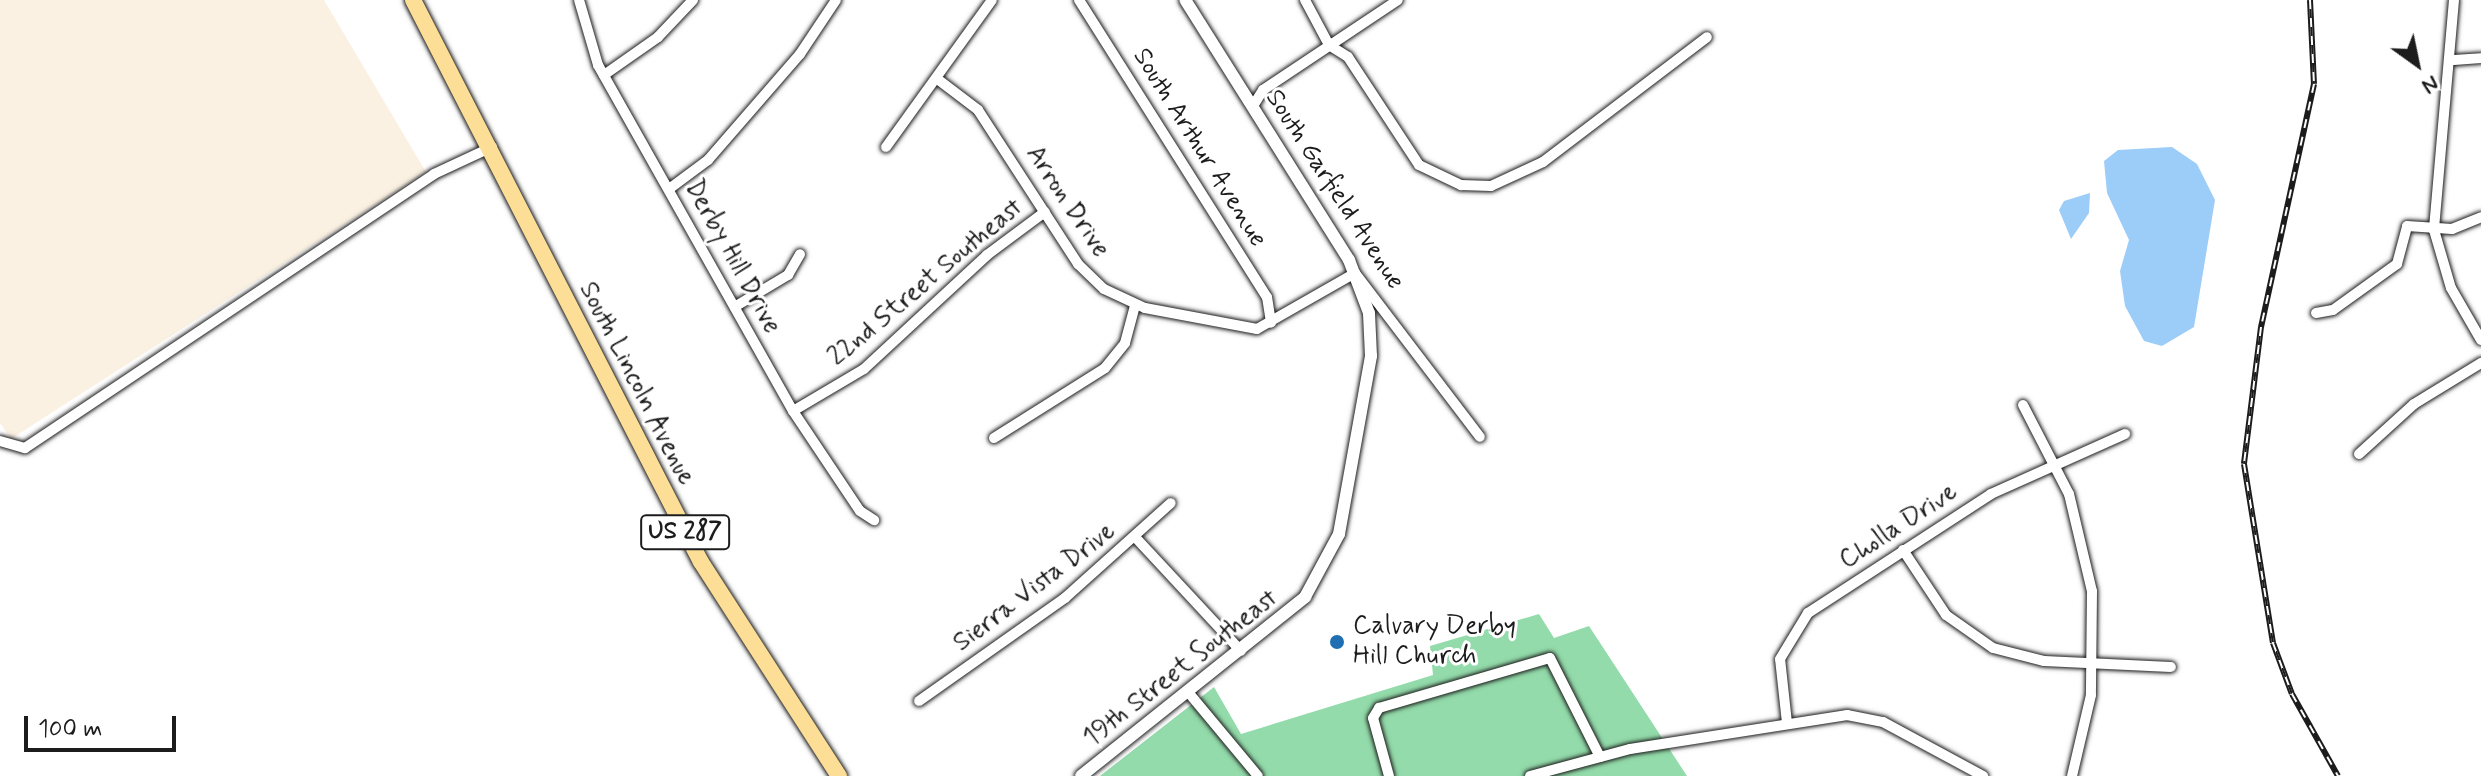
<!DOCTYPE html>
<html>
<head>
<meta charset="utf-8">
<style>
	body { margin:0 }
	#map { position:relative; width:2481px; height:776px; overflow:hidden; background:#fff; font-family:Mynerve,sans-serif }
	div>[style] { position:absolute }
	.built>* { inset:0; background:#fbf1e3 }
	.green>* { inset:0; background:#93dbaa }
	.water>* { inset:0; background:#9cccf8 }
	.roads { filter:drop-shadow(0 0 2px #1c1c1c) drop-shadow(0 0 2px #1c1c1c) }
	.minor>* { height:10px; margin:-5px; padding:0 5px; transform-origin:5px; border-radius:5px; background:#fff }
	.tertiary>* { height:12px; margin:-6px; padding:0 6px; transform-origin:6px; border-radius:6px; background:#fff }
	.trunk>* { height:16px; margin:-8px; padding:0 8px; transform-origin:8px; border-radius:8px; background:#fcde96 }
	.rail>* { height:6px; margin-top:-3px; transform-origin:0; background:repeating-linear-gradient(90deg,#fff 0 9px,#1c1c1c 0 18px); box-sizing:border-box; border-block:2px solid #1c1c1c }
	.dots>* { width:22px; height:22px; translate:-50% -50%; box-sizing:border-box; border:4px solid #fff; border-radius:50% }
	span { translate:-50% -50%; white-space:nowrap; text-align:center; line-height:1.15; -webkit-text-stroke:6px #fff; paint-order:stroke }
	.shield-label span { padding:2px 6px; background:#fff; border:2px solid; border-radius:6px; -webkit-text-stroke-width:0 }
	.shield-label { font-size:24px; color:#1c1c1c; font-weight:700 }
	.street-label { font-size:26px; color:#1c1c1c }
	.poi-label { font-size:26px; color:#1c1c1c }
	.left { translate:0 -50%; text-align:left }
	.north { position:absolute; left:2377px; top:24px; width:80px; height:80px; -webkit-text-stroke:6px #fff; paint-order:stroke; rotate:147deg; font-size:22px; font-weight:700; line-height:32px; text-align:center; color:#1c1c1c }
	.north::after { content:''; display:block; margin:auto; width:28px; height:36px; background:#1c1c1c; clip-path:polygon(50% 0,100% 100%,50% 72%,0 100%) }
	.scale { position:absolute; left:24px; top:716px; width:152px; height:36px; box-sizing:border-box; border:4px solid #1c1c1c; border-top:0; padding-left:10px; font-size:24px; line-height:28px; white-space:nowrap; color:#1c1c1c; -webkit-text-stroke:6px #fff; paint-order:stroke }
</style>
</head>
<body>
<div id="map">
	<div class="built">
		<i style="clip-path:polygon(0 0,324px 0,426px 172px,11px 439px,0 423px)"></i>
	</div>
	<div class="green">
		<i style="clip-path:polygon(1539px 614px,1554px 638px,1589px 626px,1687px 776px,1100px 776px,1214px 687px,1241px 734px,1433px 675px,1430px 646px)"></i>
	</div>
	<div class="water">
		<i style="clip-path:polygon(2172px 147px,2197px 164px,2215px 200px,2194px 327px,2162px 346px,2144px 341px,2125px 306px,2120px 271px,2129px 240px,2107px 193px,2104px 161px,2118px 150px)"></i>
		<i style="clip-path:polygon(2090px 193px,2089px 213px,2071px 239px,2059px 210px,2064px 201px)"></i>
	</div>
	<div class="roads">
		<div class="minor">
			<i style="left:579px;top:0;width:68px;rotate:73.7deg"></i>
			<i style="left:598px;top:65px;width:397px;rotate:60.6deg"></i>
			<i style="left:793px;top:411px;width:120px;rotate:56.2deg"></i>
			<i style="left:860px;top:511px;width:17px;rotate:33deg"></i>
			<i style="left:1079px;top:0;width:352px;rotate:57.7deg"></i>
			<i style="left:1267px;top:297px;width:26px;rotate:81deg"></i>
			<i style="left:1305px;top:0;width:51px;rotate:61.9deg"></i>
			<i style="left:1329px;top:45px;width:22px;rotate:32deg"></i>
			<i style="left:1348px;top:57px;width:129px;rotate:56.7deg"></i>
			<i style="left:1419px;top:165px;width:47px;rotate:25.5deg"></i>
			<i style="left:1461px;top:185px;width:30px;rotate:2deg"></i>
			<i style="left:1491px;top:186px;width:57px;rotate:-24.8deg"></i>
			<i style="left:1543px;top:162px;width:206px;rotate:-37.3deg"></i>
			<i style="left:2454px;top:0;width:231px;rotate:95deg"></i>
			<i style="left:2434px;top:230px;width:60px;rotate:73.7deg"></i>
			<i style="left:2451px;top:288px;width:60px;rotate:60deg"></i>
			<i style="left:2454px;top:60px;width:27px;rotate:-4deg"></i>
			<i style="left:604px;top:75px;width:66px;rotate:-35.1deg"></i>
			<i style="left:658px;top:37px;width:51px;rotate:-46.6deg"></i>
			<i style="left:940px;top:81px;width:48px;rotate:37.3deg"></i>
			<i style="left:978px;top:110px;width:184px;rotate:57deg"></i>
			<i style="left:1078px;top:264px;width:36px;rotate:44deg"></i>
			<i style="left:1104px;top:289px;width:45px;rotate:24.9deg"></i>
			<i style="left:1145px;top:308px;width:114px;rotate:10.6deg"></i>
			<i style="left:1257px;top:329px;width:113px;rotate:-29.7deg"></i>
			<i style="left:1355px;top:273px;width:206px;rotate:52.7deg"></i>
			<i style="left:1253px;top:106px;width:19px;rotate:-58deg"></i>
			<i style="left:1263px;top:90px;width:162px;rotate:-33.7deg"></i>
			<i style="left:886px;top:147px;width:181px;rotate:-54.2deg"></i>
			<i style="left:669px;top:189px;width:49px;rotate:-36.6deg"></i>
			<i style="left:708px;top:160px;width:140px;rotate:-49deg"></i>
			<i style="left:800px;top:54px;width:65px;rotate:-56.3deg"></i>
			<i style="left:736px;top:306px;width:61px;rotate:-30.8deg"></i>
			<i style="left:788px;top:275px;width:24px;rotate:-60deg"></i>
			<i style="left:2316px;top:313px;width:17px;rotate:-10deg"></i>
			<i style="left:2333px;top:310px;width:79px;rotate:-35.7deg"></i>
			<i style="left:2397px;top:264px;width:39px;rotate:-75deg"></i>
			<i style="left:2407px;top:226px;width:45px;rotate:3.8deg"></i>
			<i style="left:2452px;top:229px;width:31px;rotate:-22deg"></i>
			<i style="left:2023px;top:405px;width:100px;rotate:62.7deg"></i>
			<i style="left:2069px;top:494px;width:100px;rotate:76.7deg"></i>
			<i style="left:2092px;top:591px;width:104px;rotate:90.6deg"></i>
			<i style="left:2091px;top:695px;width:83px;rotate:103.2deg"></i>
			<i style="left:793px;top:411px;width:82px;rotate:-30.6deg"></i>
			<i style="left:864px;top:369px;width:168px;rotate:-42.8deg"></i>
			<i style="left:987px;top:255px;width:72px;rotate:-36.6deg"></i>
			<i style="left:994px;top:438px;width:131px;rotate:-32.2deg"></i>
			<i style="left:1105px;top:368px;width:32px;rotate:-51deg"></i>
			<i style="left:1125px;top:343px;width:39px;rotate:-75deg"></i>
			<i style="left:0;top:441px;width:26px;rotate:16deg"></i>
			<i style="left:25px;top:448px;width:492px;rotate:-33.8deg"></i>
			<i style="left:434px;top:174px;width:64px;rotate:-25deg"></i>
			<i style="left:2359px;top:454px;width:74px;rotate:-42.3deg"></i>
			<i style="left:2414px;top:404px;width:79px;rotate:-31.5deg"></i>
			<i style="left:1136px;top:538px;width:154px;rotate:47.1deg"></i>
			<i style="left:1903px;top:550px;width:78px;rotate:56.5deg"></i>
			<i style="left:1946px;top:615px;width:57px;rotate:35.1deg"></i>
			<i style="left:1993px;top:648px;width:53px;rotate:14.3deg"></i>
			<i style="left:2044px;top:661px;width:127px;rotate:2.7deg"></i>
			<i style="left:1188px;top:692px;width:109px;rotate:50.2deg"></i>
			<i style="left:919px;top:701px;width:179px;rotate:-35.2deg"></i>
			<i style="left:1065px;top:598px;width:142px;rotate:-41.9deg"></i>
			<i style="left:1787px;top:723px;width:64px;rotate:-96.2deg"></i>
			<i style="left:1780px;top:659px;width:54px;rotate:-58.7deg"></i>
			<i style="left:1808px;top:613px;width:218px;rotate:-33deg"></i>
			<i style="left:1991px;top:494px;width:147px;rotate:-24.1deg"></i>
			<i style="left:1389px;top:776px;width:60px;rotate:-105.4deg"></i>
			<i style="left:1373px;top:718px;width:12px;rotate:-59deg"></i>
			<i style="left:1379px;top:708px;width:178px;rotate:-16.3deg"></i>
			<i style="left:1550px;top:658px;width:111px;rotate:63.2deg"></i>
			<i style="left:1530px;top:776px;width:104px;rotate:-15.1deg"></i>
			<i style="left:1630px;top:749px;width:220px;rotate:-8.9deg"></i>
			<i style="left:1847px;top:715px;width:37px;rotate:11deg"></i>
			<i style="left:1883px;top:722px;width:114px;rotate:28.4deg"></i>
		</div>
		<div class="tertiary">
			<i style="left:1081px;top:776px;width:287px;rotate:-38.6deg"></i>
			<i style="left:1305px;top:597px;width:72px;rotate:-61.6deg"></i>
			<i style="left:1339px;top:534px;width:181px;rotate:-79.8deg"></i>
			<i style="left:1371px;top:356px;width:43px;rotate:-92.7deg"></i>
			<i style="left:1369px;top:313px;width:57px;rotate:-110.7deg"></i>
			<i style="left:1349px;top:260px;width:307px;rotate:-122.2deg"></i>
		</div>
		<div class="trunk">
			<i style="left:413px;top:0;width:631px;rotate:62.87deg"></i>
			<i style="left:701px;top:562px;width:255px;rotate:57.2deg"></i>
		</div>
	</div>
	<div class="rail">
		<i style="left:2310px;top:0;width:84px;rotate:87.3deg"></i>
		<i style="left:2314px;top:84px;width:249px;rotate:102.3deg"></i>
		<i style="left:2261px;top:327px;width:138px;rotate:97.1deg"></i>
		<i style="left:2244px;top:464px;width:181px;rotate:80.8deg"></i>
		<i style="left:2273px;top:643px;width:54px;rotate:69.6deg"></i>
		<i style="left:2292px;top:694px;width:94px;rotate:60.7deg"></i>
	</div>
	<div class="dots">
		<i style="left:1337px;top:642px;background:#1f6fb2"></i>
	</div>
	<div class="shield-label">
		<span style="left:685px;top:532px">US 287</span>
	</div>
	<div class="street-label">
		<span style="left:1199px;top:148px;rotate:58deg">South Arthur Avenue</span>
		<span style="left:1334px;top:190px;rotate:57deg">South Garfield Avenue</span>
		<span style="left:1067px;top:202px;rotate:56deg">Arron Drive</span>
		<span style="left:732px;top:257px;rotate:61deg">Derby Hill Drive</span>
		<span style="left:926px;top:283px;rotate:-40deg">22nd Street Southeast</span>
		<span style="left:636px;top:384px;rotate:63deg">South Lincoln Avenue</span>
		<span style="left:1899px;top:527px;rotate:-33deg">Cholla Drive</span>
		<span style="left:1035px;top:588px;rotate:-37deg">Sierra Vista Drive</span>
		<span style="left:1181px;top:669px;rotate:-38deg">19th Street Southeast</span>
	</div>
	<div class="poi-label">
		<span class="left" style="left:1353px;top:642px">Calvary Derby<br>Hill Church</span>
	</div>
	<div class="north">N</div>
	<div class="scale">100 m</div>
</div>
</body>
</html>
